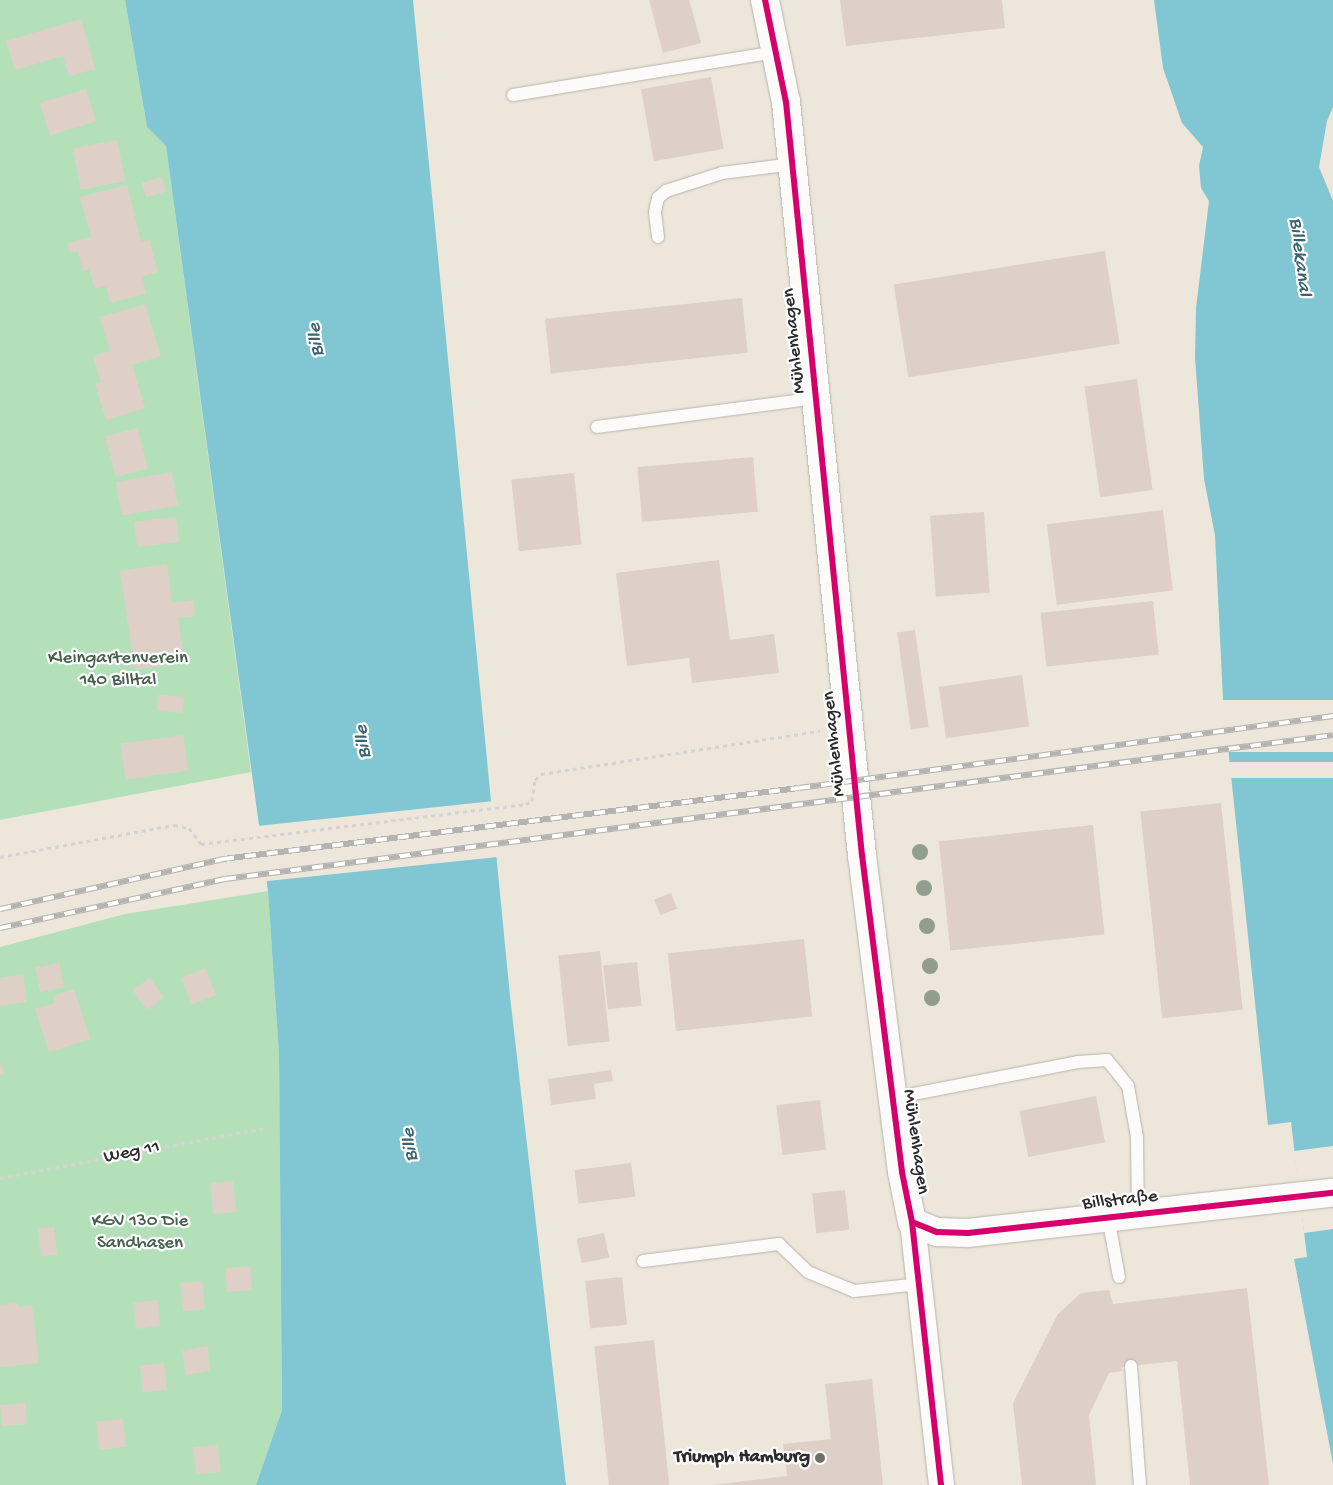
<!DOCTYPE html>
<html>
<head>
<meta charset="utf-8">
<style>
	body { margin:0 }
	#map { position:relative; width:1333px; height:1485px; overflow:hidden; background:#ede7db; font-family:"Gochi Hand",sans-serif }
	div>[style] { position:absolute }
	.green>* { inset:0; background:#b4e0b9 }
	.water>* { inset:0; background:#80c7d3 }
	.pier>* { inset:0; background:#ede7db; transform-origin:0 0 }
	.building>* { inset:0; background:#ded0c7; transform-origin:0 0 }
	.path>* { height:3px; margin-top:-1.5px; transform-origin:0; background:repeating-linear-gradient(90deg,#d5d3d0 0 4px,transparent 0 8px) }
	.roads { filter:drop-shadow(0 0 1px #b7b3ac) drop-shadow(0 0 1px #b7b3ac) }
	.service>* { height:12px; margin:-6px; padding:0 6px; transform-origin:6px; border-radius:6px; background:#fcfbfa }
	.minor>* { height:25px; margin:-12.5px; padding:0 12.5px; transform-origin:12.5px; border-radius:12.5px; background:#fcfbfa }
	.tertiary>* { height:28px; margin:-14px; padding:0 14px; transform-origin:14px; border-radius:14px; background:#fcfbfa }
	.rail>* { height:5.5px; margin-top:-2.75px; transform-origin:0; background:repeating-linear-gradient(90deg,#fff 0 11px,#b4b3b1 0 22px); box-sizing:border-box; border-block:1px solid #b4b3b1 }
	.cycleway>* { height:6px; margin:-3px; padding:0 3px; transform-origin:3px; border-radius:3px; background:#d6006c }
	.trees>* { width:16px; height:16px; margin:-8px; border-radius:50%; background:#919d8d }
	.dots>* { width:14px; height:14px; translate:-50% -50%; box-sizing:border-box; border:2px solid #fff; border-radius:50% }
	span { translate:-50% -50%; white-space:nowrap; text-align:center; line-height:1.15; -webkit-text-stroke:4.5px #fff; paint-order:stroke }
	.street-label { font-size:19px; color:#2b2b2b }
	.park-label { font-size:19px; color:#46604d }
	.poi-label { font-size:19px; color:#2b2b2b; font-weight:700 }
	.right { translate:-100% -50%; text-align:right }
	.water-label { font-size:20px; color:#3a646d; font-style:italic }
</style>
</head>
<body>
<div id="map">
	<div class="green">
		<i style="clip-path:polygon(0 0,125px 0,147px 127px,166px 146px,251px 772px,0 820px)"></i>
		<i style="clip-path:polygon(268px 891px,279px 1055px,282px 1410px,256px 1485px,0 1485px,0 947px,125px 914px)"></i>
	</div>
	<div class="water">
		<i style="clip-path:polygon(125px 0,413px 0,510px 996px,566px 1485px,256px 1485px,282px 1410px,279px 1055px,268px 891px,166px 146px,147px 127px)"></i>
		<i style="clip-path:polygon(1154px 0,1333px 0,1333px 107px,1327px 121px,1319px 167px,1333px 201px,1333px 1464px,1294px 1259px,1307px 1257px,1291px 1122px,1268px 1125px,1223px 700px,1215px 535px,1204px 479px,1195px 358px,1196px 308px,1209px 201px,1201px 188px,1199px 166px,1203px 147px,1182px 123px,1163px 68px)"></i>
	</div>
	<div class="pier">
		<i style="left:1333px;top:700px;width:52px;height:112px;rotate:90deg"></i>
		<i style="left:1333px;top:762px;width:16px;height:105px;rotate:90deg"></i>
		<i style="left:494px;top:801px;width:56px;height:238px;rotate:84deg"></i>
		<i style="clip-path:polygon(1333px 1146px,1333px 1229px,1304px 1233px,1294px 1151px)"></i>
	</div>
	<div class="building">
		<i style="clip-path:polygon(649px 0,689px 0,701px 43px,663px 53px)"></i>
		<i style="clip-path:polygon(840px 0,1002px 0,1005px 28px,846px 46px)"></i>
		<i style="clip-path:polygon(81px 19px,95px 69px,69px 76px,63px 56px,15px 70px,6px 41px)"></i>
		<i style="left:711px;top:77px;width:73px;height:71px;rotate:80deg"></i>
		<i style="left:86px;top:89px;width:34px;height:48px;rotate:73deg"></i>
		<i style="left:117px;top:140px;width:42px;height:45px;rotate:79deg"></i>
		<i style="left:162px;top:177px;width:15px;height:21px;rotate:74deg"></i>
		<i style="clip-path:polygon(127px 185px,141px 242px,149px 240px,158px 272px,142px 276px,146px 294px,110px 303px,106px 286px,95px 289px,89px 269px,83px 271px,78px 251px,70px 253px,67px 243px,91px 237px,80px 197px)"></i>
		<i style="left:1105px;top:251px;width:94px;height:214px;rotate:81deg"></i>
		<i style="left:742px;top:298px;width:55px;height:198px;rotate:84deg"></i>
		<i style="clip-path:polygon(145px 304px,161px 356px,132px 365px,145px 408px,106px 420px,95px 384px,101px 382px,93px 356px,110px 351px,100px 317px)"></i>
		<i style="left:1137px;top:379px;width:112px;height:53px;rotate:82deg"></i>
		<i style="left:137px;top:428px;width:42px;height:33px;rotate:75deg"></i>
		<i style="left:753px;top:457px;width:55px;height:116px;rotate:85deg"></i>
		<i style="left:172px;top:472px;width:34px;height:57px;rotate:80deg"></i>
		<i style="left:574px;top:473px;width:72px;height:63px;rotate:84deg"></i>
		<i style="left:1163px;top:510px;width:81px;height:117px;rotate:83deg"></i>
		<i style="left:984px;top:512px;width:81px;height:54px;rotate:86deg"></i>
		<i style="left:176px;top:517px;width:25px;height:42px;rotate:83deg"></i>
		<i style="clip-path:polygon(719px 560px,730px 640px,774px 634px,779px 673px,692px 683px,689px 658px,627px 666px,616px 573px)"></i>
		<i style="clip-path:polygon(167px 564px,172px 603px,193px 600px,195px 616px,178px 618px,183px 652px,170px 654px,171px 664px,135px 670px,120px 571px)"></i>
		<i style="left:1153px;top:601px;width:54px;height:113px;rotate:84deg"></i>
		<i style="left:915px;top:630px;width:98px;height:18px;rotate:82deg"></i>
		<i style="left:1022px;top:675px;width:52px;height:84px;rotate:82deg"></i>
		<i style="left:158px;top:695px;width:26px;height:16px;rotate:4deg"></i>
		<i style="left:183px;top:735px;width:36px;height:63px;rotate:82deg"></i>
		<i style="left:1221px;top:803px;width:208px;height:81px;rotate:84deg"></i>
		<i style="left:1093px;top:825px;width:110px;height:155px;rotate:84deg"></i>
		<i style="left:671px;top:893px;width:17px;height:18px;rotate:69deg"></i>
		<i style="left:804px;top:939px;width:78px;height:137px;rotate:84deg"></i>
		<i style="left:600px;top:951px;width:91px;height:42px;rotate:84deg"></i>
		<i style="left:637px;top:962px;width:44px;height:34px;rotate:84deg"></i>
		<i style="left:59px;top:963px;width:25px;height:24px;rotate:79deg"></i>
		<i style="left:205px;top:968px;width:29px;height:26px;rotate:68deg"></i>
		<i style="clip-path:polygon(23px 974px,27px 1002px,0 1006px,0 978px)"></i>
		<i style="left:150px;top:978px;width:24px;height:21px;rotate:55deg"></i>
		<i style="clip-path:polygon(74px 989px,90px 1039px,49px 1052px,35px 1009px,55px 1003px,53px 996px)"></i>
		<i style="clip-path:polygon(0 1061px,4px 1074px,0 1075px)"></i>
		<i style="clip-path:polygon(611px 1070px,613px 1081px,594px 1084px,596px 1099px,551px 1105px,548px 1079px)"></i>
		<i style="left:1096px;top:1096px;width:47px;height:78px;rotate:79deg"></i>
		<i style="left:820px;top:1100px;width:50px;height:44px;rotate:83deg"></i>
		<i style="left:631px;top:1163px;width:34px;height:57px;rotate:83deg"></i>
		<i style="left:233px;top:1181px;width:31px;height:23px;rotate:84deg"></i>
		<i style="left:845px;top:1190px;width:40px;height:33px;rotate:84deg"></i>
		<i style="left:54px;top:1227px;width:28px;height:16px;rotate:84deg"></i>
		<i style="left:604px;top:1233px;width:25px;height:28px;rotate:78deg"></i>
		<i style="left:250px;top:1266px;width:24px;height:25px;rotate:85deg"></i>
		<i style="left:622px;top:1277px;width:48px;height:37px;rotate:84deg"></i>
		<i style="left:202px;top:1281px;width:28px;height:22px;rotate:84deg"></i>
		<i style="clip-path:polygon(1247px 1288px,1269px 1485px,1190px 1485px,1177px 1361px,1121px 1367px,1122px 1371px,1109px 1373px,1089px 1415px,1096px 1485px,1022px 1485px,1013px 1403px,1058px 1314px,1081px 1293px,1109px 1290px,1113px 1304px)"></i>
		<i style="left:157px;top:1300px;width:26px;height:24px;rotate:83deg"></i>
		<i style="clip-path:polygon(17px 1303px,18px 1307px,32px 1305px,39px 1363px,0 1367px,0 1305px)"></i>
		<i style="left:654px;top:1340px;width:146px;height:60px;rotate:84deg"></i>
		<i style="clip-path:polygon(208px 1346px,209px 1371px,186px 1375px,182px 1351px)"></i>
		<i style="left:164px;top:1363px;width:27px;height:24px;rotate:84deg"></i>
		<i style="clip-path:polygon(872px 1379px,883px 1485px,713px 1485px,787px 1476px,783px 1444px,831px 1439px,825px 1384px)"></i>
		<i style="left:25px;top:1403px;width:21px;height:25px;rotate:85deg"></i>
		<i style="left:123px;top:1419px;width:28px;height:27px;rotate:84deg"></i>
		<i style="left:218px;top:1445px;width:27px;height:25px;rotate:84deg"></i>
	</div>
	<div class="path">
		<i style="left:0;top:857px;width:177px;rotate:-10.4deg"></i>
		<i style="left:174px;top:825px;width:15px;rotate:11deg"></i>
		<i style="left:189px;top:828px;width:20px;rotate:53deg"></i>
		<i style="left:201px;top:844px;width:327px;rotate:-7deg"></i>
		<i style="left:526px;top:804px;width:7px;rotate:-27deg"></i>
		<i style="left:532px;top:801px;width:21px;rotate:-82deg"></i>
		<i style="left:535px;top:780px;width:8px;rotate:-45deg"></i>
		<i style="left:541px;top:774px;width:282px;rotate:-8.8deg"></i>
		<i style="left:0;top:1178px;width:269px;rotate:-10.7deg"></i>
	</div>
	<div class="roads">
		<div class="service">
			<i style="left:513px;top:95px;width:267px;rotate:-9.3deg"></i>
			<i style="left:658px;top:237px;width:25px;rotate:-97deg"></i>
			<i style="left:655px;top:212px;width:14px;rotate:-78deg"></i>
			<i style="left:658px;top:198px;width:11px;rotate:-41deg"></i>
			<i style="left:666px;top:191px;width:59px;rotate:-17.8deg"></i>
			<i style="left:722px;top:173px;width:72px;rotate:-7.2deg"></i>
			<i style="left:597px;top:427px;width:221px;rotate:-7.5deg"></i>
			<i style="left:893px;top:1098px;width:188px;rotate:-11deg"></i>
			<i style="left:1078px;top:1062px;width:29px;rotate:-4deg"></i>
			<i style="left:1107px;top:1060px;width:33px;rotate:51deg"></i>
			<i style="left:1128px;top:1086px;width:52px;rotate:80deg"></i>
			<i style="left:1137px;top:1137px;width:77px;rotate:89.3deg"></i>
			<i style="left:1108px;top:1217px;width:61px;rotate:79.6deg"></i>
			<i style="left:643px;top:1261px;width:137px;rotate:-7.1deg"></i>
			<i style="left:779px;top:1244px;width:40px;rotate:44deg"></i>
			<i style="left:808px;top:1272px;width:50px;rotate:22.4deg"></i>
			<i style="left:854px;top:1291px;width:65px;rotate:-6.1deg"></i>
			<i style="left:1131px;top:1366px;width:119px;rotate:85.7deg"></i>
		</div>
		<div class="minor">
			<i style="left:912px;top:1222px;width:265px;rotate:83.7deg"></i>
		</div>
		<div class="tertiary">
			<i style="left:765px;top:0;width:104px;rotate:78.4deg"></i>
			<i style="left:786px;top:102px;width:757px;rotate:84.24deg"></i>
			<i style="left:862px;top:855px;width:320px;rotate:82.8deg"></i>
			<i style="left:902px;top:1172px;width:51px;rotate:78.7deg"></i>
			<i style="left:912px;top:1222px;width:27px;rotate:22deg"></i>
			<i style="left:937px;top:1232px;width:31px;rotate:2deg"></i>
			<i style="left:968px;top:1233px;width:367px;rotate:-6.3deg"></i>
		</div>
	</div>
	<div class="rail">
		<i style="left:0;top:909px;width:229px;rotate:-12.6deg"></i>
		<i style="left:223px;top:859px;width:580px;rotate:-7.03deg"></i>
		<i style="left:799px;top:788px;width:539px;rotate:-7.68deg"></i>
		<i style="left:0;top:928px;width:230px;rotate:-12.3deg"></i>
		<i style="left:225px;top:879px;width:1117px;rotate:-7.4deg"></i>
	</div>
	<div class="cycleway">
		<i style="left:765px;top:0;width:104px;rotate:78.4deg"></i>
		<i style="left:786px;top:102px;width:757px;rotate:84.24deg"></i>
		<i style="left:862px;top:855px;width:320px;rotate:82.8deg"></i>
		<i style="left:902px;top:1172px;width:51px;rotate:78.7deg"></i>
		<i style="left:912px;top:1222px;width:265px;rotate:83.7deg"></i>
		<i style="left:912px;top:1222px;width:27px;rotate:22deg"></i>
		<i style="left:937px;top:1232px;width:31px;rotate:2deg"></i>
		<i style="left:968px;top:1233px;width:367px;rotate:-6.3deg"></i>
	</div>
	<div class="trees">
		<i style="left:920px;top:852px"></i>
		<i style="left:924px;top:888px"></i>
		<i style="left:927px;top:926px"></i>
		<i style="left:930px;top:966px"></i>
		<i style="left:932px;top:998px"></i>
	</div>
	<div class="dots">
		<i style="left:820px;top:1458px;background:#6f6d69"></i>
	</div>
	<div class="street-label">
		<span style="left:795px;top:341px;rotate:-96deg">Mühlenhagen</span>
		<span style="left:835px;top:744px;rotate:-96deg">Mühlenhagen</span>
		<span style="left:915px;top:1142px;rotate:82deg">Mühlenhagen</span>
		<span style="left:132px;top:1153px;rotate:-11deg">Weg 11</span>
		<span style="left:1120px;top:1201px;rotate:-6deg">Billstraße</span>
	</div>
	<div class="park-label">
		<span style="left:118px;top:670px">Kleingartenverein<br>140 Billtal</span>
		<span style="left:140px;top:1233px">KGV 130 Die<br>Sandhasen</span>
	</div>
	<div class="poi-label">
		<span class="right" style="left:810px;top:1458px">Triumph Hamburg</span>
	</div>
	<div class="water-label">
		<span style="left:1299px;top:257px;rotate:83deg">Billekanal</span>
		<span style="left:317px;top:340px;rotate:-97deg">Bille</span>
		<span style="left:364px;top:742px;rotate:-97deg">Bille</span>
		<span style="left:411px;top:1145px;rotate:-97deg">Bille</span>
	</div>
</div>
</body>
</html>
